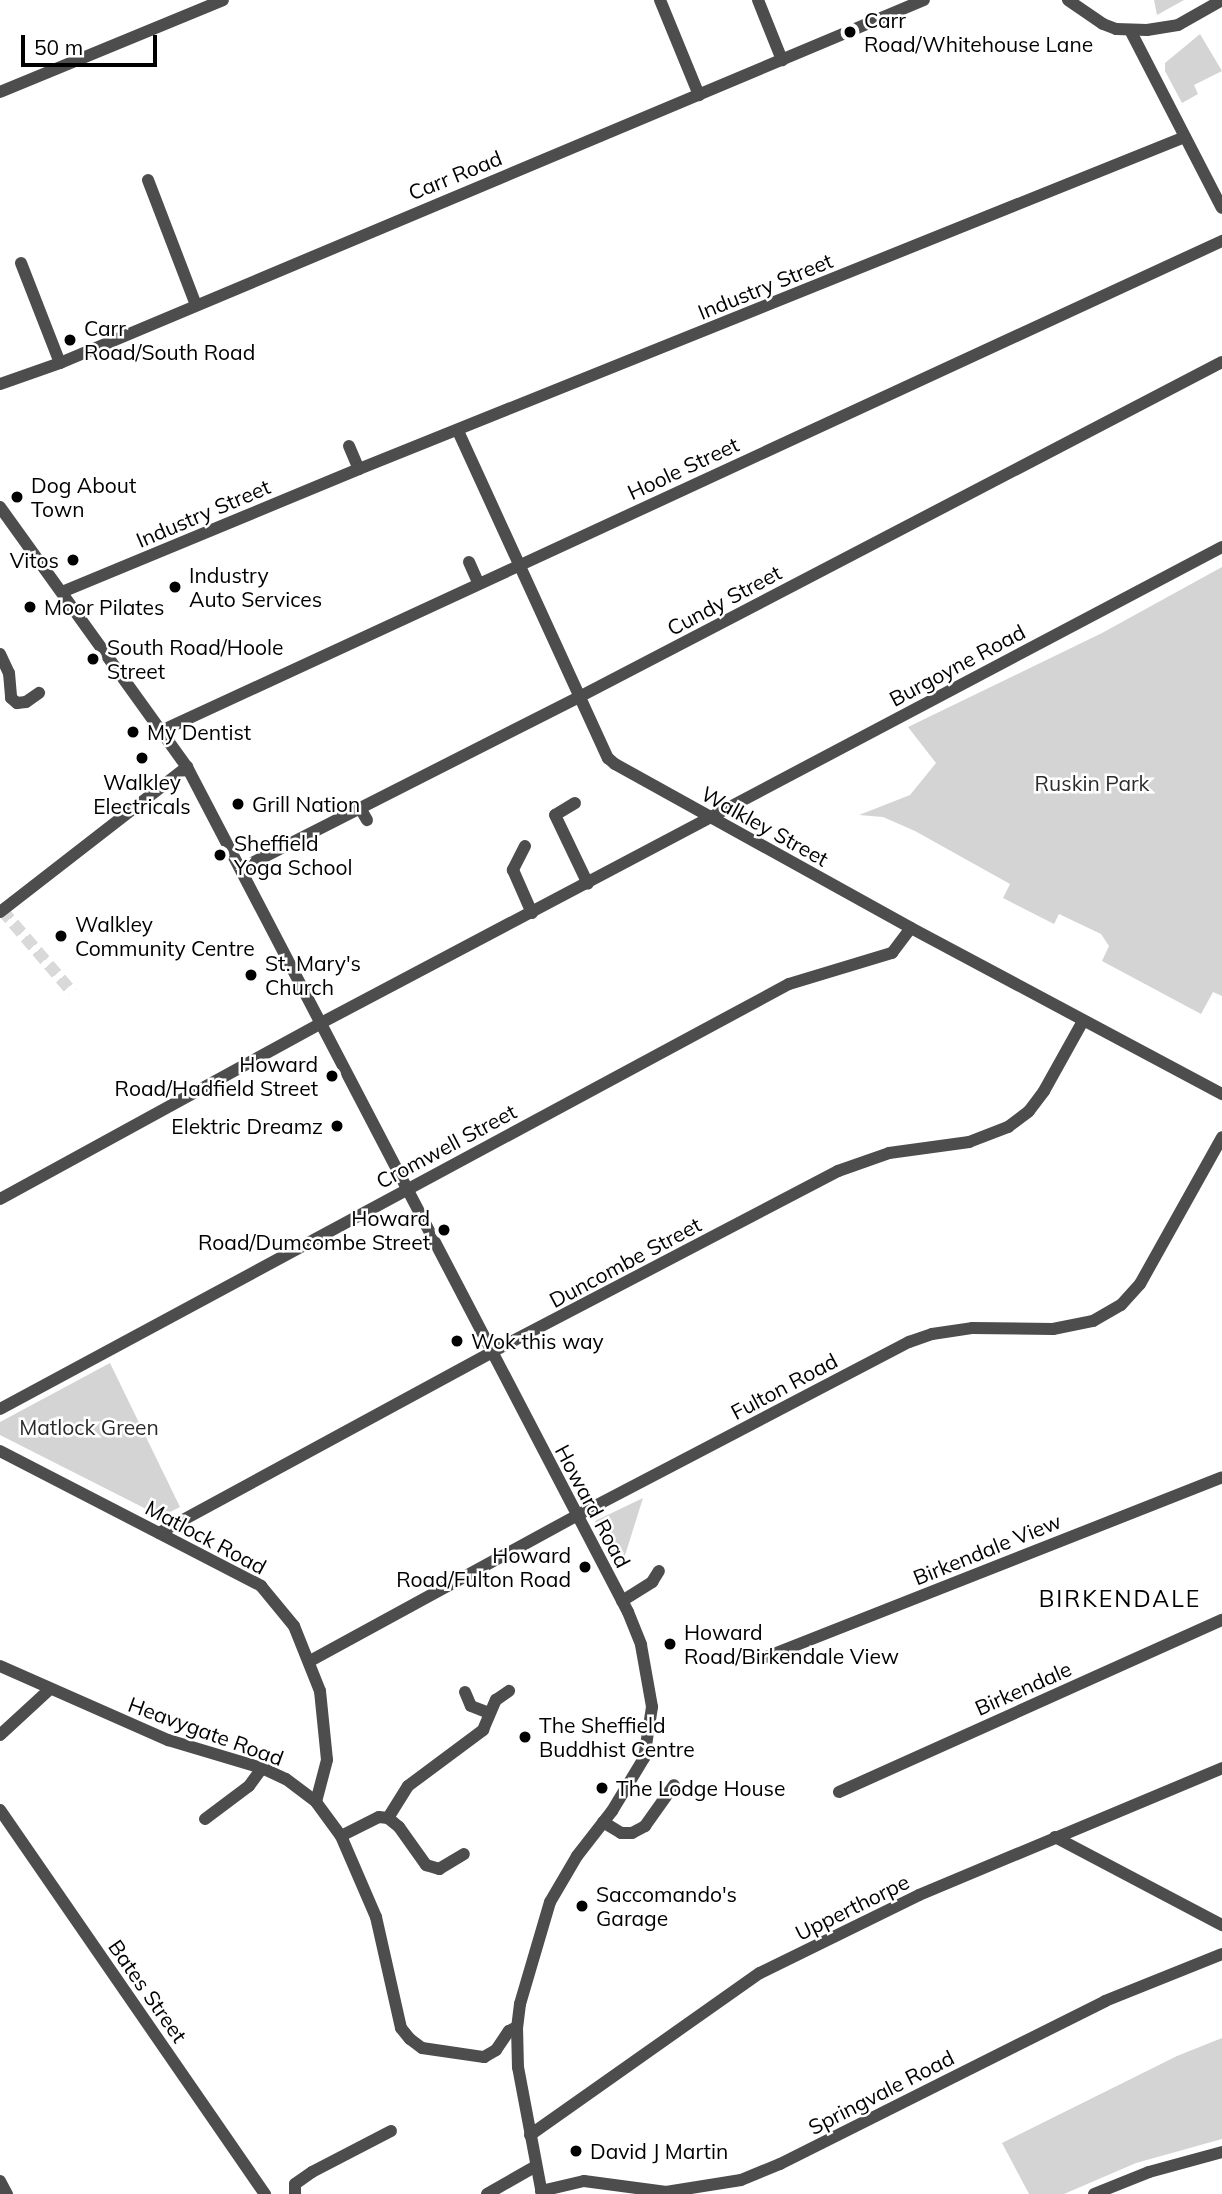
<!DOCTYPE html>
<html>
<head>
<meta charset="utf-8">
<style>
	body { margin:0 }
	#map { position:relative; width:1222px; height:2194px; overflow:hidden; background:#fff; font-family:Mulish,sans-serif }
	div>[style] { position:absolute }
	.green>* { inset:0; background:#d4d4d4 }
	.minor-tunnel>* { height:12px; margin-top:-6px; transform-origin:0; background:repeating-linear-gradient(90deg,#d9d9d9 0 12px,transparent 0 18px) }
	.minor>* { height:12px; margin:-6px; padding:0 6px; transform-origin:6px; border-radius:6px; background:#4d4d4d }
	.dots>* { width:19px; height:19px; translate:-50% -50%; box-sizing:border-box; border:4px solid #fff; border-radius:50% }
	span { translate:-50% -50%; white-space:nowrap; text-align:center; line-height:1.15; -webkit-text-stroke:5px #fff; paint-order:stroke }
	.poi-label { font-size:21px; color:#000 }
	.left { translate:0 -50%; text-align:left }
	.right { translate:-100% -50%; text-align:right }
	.street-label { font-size:21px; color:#000 }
	.park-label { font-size:21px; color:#2b2b2b }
	.neighbourhood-label { font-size:23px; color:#000; letter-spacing:2px }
	.scale { position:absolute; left:21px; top:35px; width:136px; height:32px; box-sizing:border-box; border:4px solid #000; border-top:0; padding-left:9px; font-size:21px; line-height:24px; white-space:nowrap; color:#000; -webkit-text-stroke:5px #fff; paint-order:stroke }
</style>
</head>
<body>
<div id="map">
	<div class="green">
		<i style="clip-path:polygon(1154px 0,1184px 0,1157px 15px)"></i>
		<i style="clip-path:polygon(1200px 34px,1222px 71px,1194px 85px,1198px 94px,1182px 103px,1165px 71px,1165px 63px)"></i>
		<i style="clip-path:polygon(1222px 567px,1222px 996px,1213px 992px,1201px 1014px,1102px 961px,1109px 946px,1101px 934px,1059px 914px,1054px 924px,1003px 898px,1010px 884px,915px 831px,883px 817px,859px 815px,910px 795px,936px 763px,908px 727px,1102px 633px)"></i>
		<i style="clip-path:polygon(110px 1363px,180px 1507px,164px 1515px,156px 1514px,0 1435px,0 1422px)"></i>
		<i style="clip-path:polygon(643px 1498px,621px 1568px,595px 1521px)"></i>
		<i style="clip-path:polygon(1222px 2038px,1222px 2139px,1136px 2163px,1064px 2194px,1029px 2194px,1002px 2143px,1177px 2056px)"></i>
	</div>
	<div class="minor-tunnel">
		<i style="left:2px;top:910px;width:108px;rotate:49.5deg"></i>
	</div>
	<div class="minor">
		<i style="left:660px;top:0;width:103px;rotate:67.7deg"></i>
		<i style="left:758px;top:0;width:65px;rotate:68.2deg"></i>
		<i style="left:1068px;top:0;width:42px;rotate:34.4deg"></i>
		<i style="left:1103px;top:24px;width:14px;rotate:21deg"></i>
		<i style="left:1116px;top:29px;width:31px;rotate:2deg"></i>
		<i style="left:1147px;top:30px;width:31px;rotate:-9deg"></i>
		<i style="left:1178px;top:25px;width:51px;rotate:-29.6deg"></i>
		<i style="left:1130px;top:30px;width:200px;rotate:62.7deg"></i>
		<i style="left:0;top:92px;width:241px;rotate:-22.4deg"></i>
		<i style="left:148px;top:180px;width:134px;rotate:69deg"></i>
		<i style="left:21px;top:263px;width:107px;rotate:68.7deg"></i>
		<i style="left:0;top:384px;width:64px;rotate:-19.3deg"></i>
		<i style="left:60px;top:363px;width:937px;rotate:-22.79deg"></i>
		<i style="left:458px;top:431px;width:360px;rotate:65.4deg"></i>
		<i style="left:608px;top:758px;width:9px;rotate:41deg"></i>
		<i style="left:615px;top:764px;width:338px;rotate:29deg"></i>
		<i style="left:911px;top:928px;width:353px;rotate:28.1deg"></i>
		<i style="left:349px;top:446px;width:25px;rotate:67deg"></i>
		<i style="left:0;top:507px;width:320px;rotate:54.3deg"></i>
		<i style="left:187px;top:767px;width:953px;rotate:62.44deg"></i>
		<i style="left:628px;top:1612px;width:35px;rotate:68deg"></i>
		<i style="left:641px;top:1645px;width:63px;rotate:79.9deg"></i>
		<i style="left:652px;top:1707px;width:52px;rotate:98.9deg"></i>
		<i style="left:644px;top:1758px;width:62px;rotate:121.1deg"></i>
		<i style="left:612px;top:1811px;width:57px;rotate:127.9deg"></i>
		<i style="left:577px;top:1856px;width:53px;rotate:120.4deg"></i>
		<i style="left:550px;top:1902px;width:106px;rotate:106.4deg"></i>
		<i style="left:520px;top:2004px;width:23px;rotate:97deg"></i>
		<i style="left:517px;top:2027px;width:40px;rotate:88.6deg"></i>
		<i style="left:518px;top:2067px;width:129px;rotate:79.3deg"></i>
		<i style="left:469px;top:562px;width:22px;rotate:66deg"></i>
		<i style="left:62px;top:592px;width:321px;rotate:-22.5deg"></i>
		<i style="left:359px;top:469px;width:890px;rotate:-21.9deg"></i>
		<i style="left:0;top:654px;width:21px;rotate:65deg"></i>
		<i style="left:9px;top:673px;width:25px;rotate:85deg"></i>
		<i style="left:11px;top:698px;width:8px;rotate:40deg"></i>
		<i style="left:17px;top:703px;width:9px;rotate:-6deg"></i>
		<i style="left:26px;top:702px;width:16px;rotate:-35deg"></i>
		<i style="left:161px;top:731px;width:1169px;rotate:-24.79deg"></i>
		<i style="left:575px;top:803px;width:23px;rotate:149deg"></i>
		<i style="left:555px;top:815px;width:76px;rotate:64.4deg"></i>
		<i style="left:360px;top:808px;width:14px;rotate:60deg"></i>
		<i style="left:525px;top:846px;width:27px;rotate:117deg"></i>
		<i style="left:513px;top:870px;width:47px;rotate:66.2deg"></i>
		<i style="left:242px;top:868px;width:380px;rotate:-26.9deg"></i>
		<i style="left:581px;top:696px;width:723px;rotate:-27.52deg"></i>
		<i style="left:0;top:912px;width:237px;rotate:-37.8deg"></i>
		<i style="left:0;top:1199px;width:366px;rotate:-28.7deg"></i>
		<i style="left:321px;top:1023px;width:1019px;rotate:-27.85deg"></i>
		<i style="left:0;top:1409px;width:896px;rotate:-28.31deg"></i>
		<i style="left:789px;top:984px;width:108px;rotate:-16.8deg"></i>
		<i style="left:892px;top:953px;width:31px;rotate:-53deg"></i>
		<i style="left:0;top:1451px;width:294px;rotate:27.3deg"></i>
		<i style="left:261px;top:1586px;width:52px;rotate:50.5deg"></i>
		<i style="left:294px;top:1626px;width:70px;rotate:68.2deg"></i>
		<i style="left:320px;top:1691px;width:69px;rotate:84.2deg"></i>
		<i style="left:327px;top:1760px;width:43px;rotate:104.7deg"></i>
		<i style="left:159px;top:1533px;width:377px;rotate:-28.5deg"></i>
		<i style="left:490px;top:1353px;width:393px;rotate:-27.6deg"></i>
		<i style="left:838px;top:1171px;width:54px;rotate:-19.4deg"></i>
		<i style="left:889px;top:1153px;width:81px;rotate:-7.8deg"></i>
		<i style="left:969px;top:1142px;width:42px;rotate:-21deg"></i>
		<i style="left:1008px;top:1127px;width:26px;rotate:-37deg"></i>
		<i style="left:1029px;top:1111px;width:25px;rotate:-53deg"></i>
		<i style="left:1044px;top:1091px;width:80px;rotate:-60.9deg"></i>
		<i style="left:622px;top:1601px;width:36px;rotate:-32deg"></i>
		<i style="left:652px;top:1582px;width:13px;rotate:-58deg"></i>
		<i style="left:766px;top:1657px;width:490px;rotate:-21.5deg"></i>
		<i style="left:310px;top:1661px;width:303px;rotate:-28.6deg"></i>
		<i style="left:576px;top:1516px;width:376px;rotate:-27.6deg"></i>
		<i style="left:909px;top:1342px;width:24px;rotate:-19deg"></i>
		<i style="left:932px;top:1334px;width:40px;rotate:-8.5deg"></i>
		<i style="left:972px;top:1328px;width:81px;rotate:0.7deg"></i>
		<i style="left:1053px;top:1329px;width:41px;rotate:-11.3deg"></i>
		<i style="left:1093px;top:1321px;width:32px;rotate:-30deg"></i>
		<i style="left:1121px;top:1305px;width:28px;rotate:-48deg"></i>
		<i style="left:1140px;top:1284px;width:168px;rotate:-60.8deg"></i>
		<i style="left:0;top:1666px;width:184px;rotate:23.8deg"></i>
		<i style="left:168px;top:1740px;width:98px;rotate:16.6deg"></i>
		<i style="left:262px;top:1768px;width:26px;rotate:25deg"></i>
		<i style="left:286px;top:1779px;width:38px;rotate:37deg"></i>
		<i style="left:316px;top:1802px;width:42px;rotate:53.7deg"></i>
		<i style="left:341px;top:1836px;width:88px;rotate:66.6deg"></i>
		<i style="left:376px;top:1917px;width:114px;rotate:77.3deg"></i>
		<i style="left:401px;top:2028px;width:14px;rotate:51deg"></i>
		<i style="left:410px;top:2039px;width:15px;rotate:37deg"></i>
		<i style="left:422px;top:2048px;width:63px;rotate:8.3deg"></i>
		<i style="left:484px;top:2057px;width:14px;rotate:-30deg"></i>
		<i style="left:496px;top:2050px;width:23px;rotate:-56deg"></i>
		<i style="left:509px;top:2031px;width:9px;rotate:-27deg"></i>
		<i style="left:465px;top:1692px;width:15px;rotate:67deg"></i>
		<i style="left:471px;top:1706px;width:19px;rotate:21deg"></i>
		<i style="left:0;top:1735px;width:67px;rotate:-42.6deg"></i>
		<i style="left:839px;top:1792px;width:420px;rotate:-24.2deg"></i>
		<i style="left:0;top:1810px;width:467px;rotate:55.4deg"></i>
		<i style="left:388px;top:1818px;width:38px;rotate:-58deg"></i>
		<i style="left:408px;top:1786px;width:94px;rotate:-36.7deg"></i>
		<i style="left:483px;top:1730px;width:33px;rotate:-67deg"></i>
		<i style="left:496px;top:1700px;width:16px;rotate:-35deg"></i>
		<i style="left:205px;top:1819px;width:55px;rotate:-36.9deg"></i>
		<i style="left:249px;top:1786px;width:22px;rotate:-54deg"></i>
		<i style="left:603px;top:1822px;width:21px;rotate:31deg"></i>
		<i style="left:621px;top:1833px;width:11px"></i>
		<i style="left:632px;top:1833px;width:15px;rotate:-28deg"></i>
		<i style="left:645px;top:1826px;width:50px;rotate:-54.7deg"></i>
		<i style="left:341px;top:1836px;width:42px;rotate:-26.6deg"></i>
		<i style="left:379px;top:1817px;width:9px;rotate:6deg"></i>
		<i style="left:388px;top:1818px;width:14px;rotate:39deg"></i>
		<i style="left:399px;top:1827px;width:47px;rotate:54.6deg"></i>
		<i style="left:426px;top:1865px;width:14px;rotate:17deg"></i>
		<i style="left:439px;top:1869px;width:29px;rotate:-31deg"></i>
		<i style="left:1055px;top:1837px;width:189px;rotate:27.8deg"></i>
		<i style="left:530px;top:2135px;width:281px;rotate:-35.2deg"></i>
		<i style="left:760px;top:1973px;width:177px;rotate:-26.1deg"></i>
		<i style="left:919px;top:1895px;width:329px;rotate:-22.7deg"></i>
		<i style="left:0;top:2181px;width:15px;rotate:62deg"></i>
		<i style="left:541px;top:2191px;width:44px;rotate:-13.1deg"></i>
		<i style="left:584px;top:2181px;width:83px;rotate:7.6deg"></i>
		<i style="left:666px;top:2192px;width:76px;rotate:-9.1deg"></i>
		<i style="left:741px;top:2180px;width:42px;rotate:-22.3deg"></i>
		<i style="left:780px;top:2164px;width:364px;rotate:-26.6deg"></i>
		<i style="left:1105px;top:2001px;width:126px;rotate:-21.9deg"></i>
		<i style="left:295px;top:2194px;width:10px;rotate:-90deg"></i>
		<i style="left:295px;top:2184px;width:21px;rotate:-35deg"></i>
		<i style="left:312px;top:2172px;width:89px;rotate:-27.4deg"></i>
		<i style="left:487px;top:2194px;width:56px;rotate:-29.7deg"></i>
		<i style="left:1094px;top:2194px;width:59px;rotate:-21.8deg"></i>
		<i style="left:1149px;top:2172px;width:76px;rotate:-15.3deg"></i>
	</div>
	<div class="dots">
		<i style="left:850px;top:32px;background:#000"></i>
		<i style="left:70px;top:340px;background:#000"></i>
		<i style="left:17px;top:497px;background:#000"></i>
		<i style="left:73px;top:560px;background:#000"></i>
		<i style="left:175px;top:587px;background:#000"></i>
		<i style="left:30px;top:607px;background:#000"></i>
		<i style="left:93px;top:659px;background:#000"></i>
		<i style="left:133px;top:732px;background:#000"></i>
		<i style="left:142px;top:758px;background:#000"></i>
		<i style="left:238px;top:804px;background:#000"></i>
		<i style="left:220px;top:855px;background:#000"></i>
		<i style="left:61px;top:936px;background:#000"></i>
		<i style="left:251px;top:975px;background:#000"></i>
		<i style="left:332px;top:1076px;background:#000"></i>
		<i style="left:337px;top:1126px;background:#000"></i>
		<i style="left:444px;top:1230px;background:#000"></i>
		<i style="left:457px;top:1341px;background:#000"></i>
		<i style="left:585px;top:1567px;background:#000"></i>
		<i style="left:670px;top:1644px;background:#000"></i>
		<i style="left:525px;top:1737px;background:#000"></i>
		<i style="left:602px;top:1788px;background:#000"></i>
		<i style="left:582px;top:1906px;background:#000"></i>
		<i style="left:576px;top:2151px;background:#000"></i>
	</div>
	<div class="poi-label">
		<span class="left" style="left:864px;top:32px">Carr<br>Road/Whitehouse Lane</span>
		<span class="left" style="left:84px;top:340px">Carr<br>Road/South Road</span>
		<span class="left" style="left:31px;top:497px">Dog About<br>Town</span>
		<span class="right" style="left:59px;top:560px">Vitos</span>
		<span class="left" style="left:189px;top:587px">Industry<br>Auto Services</span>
		<span class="left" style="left:44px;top:607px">Moor Pilates</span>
		<span class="left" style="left:107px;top:659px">South Road/Hoole<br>Street</span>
		<span class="left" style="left:147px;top:732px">My Dentist</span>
		<span style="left:142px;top:794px">Walkley<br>Electricals</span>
		<span class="left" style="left:252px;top:804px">Grill Nation</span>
		<span class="left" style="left:234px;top:855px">Sheffield<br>Yoga School</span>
		<span class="left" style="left:75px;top:936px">Walkley<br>Community Centre</span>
		<span class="left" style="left:265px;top:975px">St. Mary's<br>Church</span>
		<span class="right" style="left:318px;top:1076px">Howard<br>Road/Hadfield Street</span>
		<span class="right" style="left:323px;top:1126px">Elektric Dreamz</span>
		<span class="right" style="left:430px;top:1230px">Howard<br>Road/Dumcombe Street</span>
		<span class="left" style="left:471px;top:1341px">Wok this way</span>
		<span class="right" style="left:571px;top:1567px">Howard<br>Road/Fulton Road</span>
		<span class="left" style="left:684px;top:1644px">Howard<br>Road/Birkendale View</span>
		<span class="left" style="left:539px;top:1737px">The Sheffield<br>Buddhist Centre</span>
		<span class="left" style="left:616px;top:1788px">The Lodge House</span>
		<span class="left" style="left:596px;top:1906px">Saccomando's<br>Garage</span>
		<span class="left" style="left:590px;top:2151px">David J Martin</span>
	</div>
	<div class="street-label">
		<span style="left:455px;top:175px;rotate:-22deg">Carr Road</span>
		<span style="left:765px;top:286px;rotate:-22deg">Industry Street</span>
		<span style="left:683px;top:468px;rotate:-25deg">Hoole Street</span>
		<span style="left:203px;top:513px;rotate:-23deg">Industry Street</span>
		<span style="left:724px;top:600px;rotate:-28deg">Cundy Street</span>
		<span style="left:957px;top:665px;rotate:-28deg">Burgoyne Road</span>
		<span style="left:765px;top:826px;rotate:29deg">Walkley Street</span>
		<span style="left:446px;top:1146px;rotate:-28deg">Cromwell Street</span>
		<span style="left:625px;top:1262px;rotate:-28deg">Duncombe Street</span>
		<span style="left:784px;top:1386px;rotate:-28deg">Fulton Road</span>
		<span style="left:593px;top:1506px;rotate:62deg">Howard Road</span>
		<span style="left:206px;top:1537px;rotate:28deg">Matlock Road</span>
		<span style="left:987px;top:1549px;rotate:-22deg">Birkendale View</span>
		<span style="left:1023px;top:1688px;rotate:-24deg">Birkendale</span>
		<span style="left:206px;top:1731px;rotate:20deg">Heavygate Road</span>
		<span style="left:852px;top:1907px;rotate:-26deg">Upperthorpe</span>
		<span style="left:148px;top:1991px;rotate:55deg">Bates Street</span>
		<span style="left:881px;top:2092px;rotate:-27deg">Springvale Road</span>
	</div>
	<div class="park-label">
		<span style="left:1092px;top:783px">Ruskin Park</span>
		<span style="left:89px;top:1427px">Matlock Green</span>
	</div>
	<div class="neighbourhood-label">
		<span style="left:1120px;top:1599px">BIRKENDALE</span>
	</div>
	<div class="scale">50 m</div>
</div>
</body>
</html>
